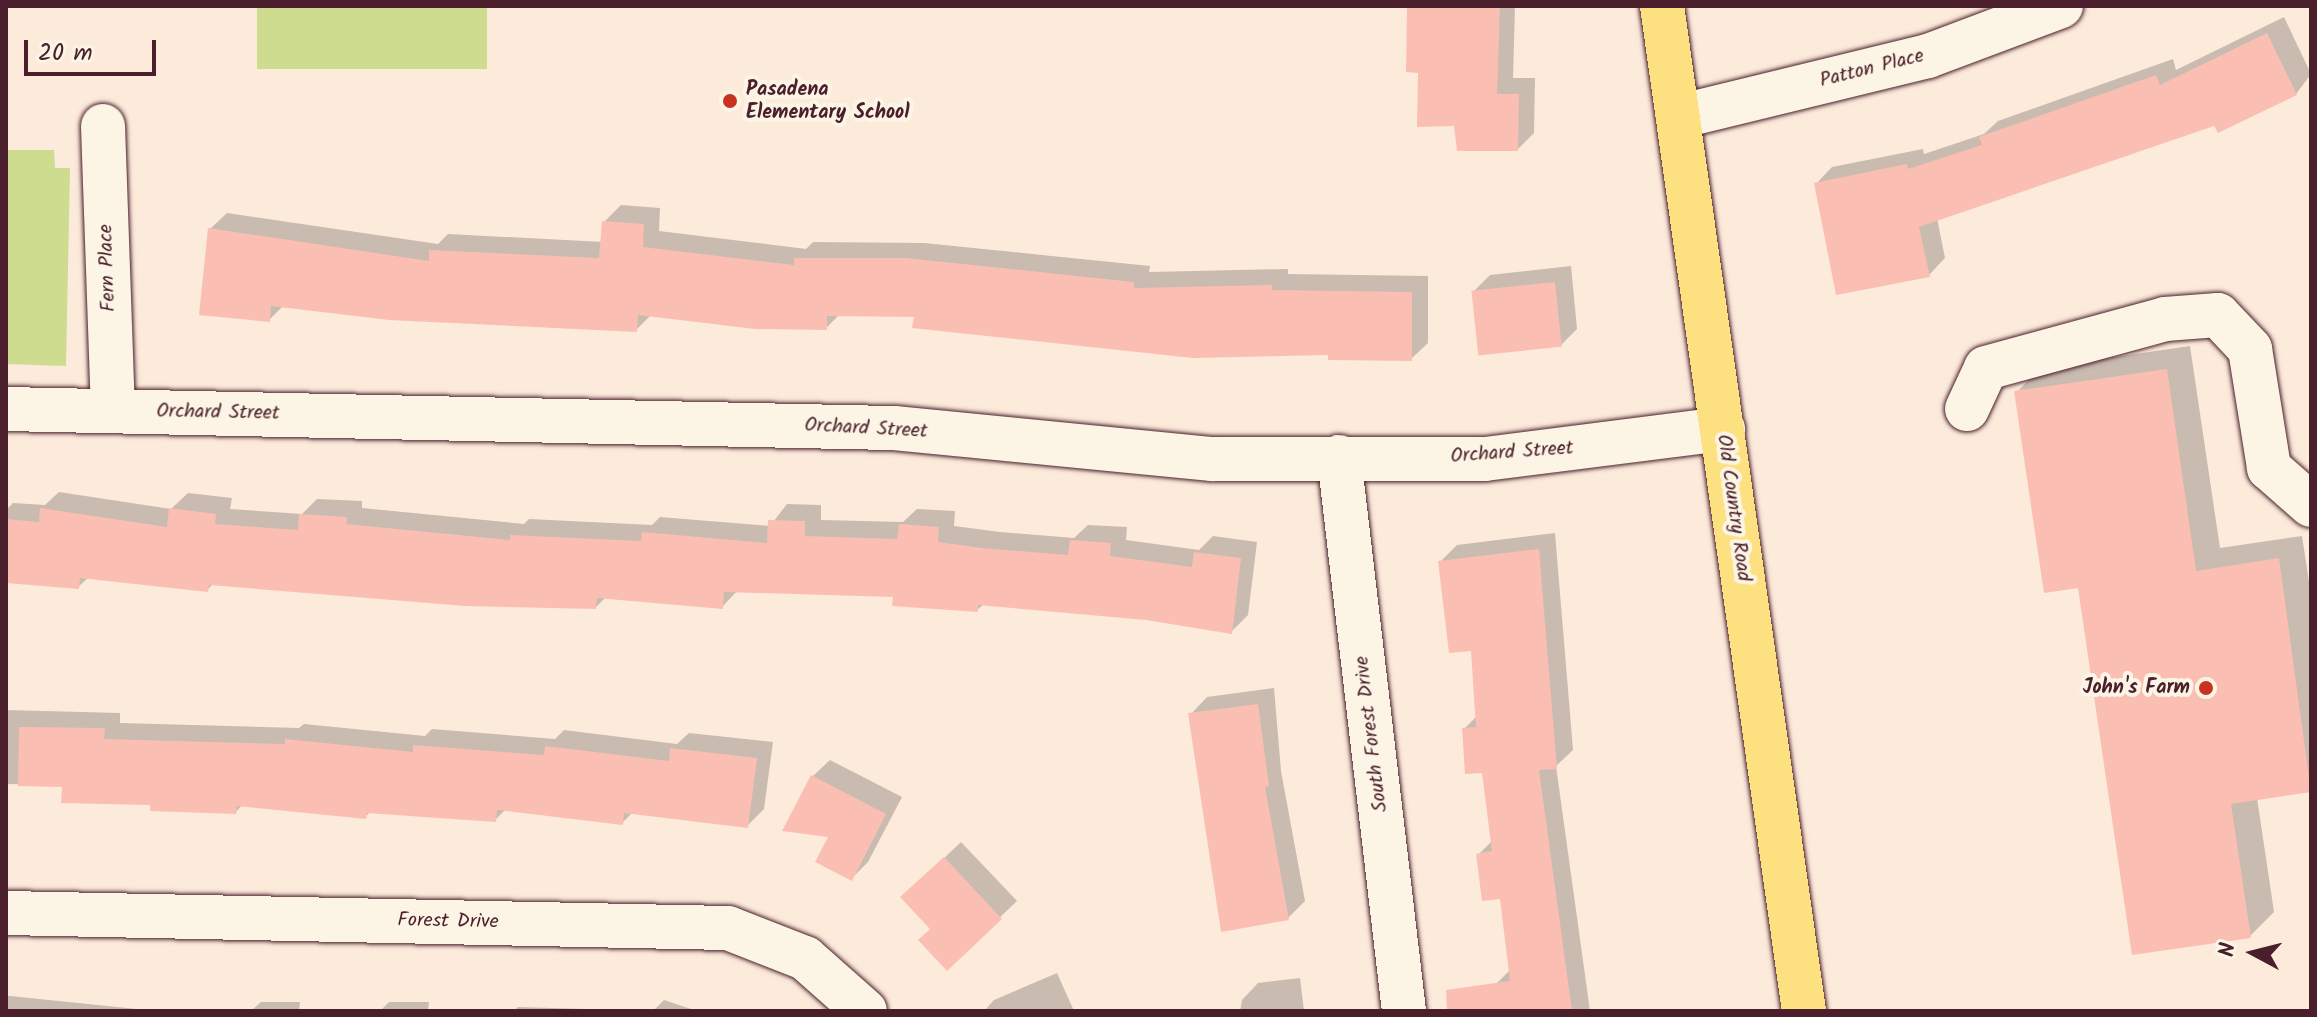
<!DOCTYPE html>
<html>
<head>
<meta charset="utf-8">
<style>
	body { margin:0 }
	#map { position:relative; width:2317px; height:1017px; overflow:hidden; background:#fceadb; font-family:Kalam,sans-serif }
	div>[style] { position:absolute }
	.green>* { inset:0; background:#cedc90; transform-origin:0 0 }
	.shadow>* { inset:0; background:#0003 }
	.building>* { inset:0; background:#fabfb2; transform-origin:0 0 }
	.roads { filter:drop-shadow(0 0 2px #4a1f2b) drop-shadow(0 0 2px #4a1f2b) }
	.minor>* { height:44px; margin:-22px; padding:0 22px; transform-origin:22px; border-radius:22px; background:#fcf5e5 }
	.major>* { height:44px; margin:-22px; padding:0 22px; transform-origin:22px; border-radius:22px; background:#fde080 }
	.dots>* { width:22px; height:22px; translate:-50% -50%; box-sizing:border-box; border:4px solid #fcf5e5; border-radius:50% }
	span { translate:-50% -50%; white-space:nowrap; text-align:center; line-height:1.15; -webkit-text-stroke:8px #fcf5e5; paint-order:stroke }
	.street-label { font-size:20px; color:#4a1f2b }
	.poi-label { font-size:20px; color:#4a1f2b; font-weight:700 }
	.left { translate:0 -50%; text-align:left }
	.right { translate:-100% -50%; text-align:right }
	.frame { position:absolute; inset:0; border:8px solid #4a1f2b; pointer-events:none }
	.north { position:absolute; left:2213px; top:913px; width:80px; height:80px; -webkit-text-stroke:6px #fcf5e5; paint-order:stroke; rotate:277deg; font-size:22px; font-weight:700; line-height:32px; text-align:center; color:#4a1f2b }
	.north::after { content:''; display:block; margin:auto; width:28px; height:36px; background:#4a1f2b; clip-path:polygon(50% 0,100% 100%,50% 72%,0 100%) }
	.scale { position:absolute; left:24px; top:40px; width:132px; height:36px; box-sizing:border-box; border:4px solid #4a1f2b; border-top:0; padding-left:10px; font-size:24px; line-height:28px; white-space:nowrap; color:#4a1f2b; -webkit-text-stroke:6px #fcf5e5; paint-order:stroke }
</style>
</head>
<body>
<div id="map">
	<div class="green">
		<i style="left:257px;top:6px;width:230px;height:63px"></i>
		<i style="clip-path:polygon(6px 150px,54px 150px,55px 168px,70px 168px,66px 366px,6px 364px)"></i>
	</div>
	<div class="shadow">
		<i style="clip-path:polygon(1409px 6px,1515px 6px,1513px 78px,1535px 78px,1534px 133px,1518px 149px,1456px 123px,1420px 71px)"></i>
		<i style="clip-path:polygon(2284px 17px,2311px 74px,2296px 94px,1937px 218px,1945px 258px,1929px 275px,1816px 184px,1832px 167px,1923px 149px,1924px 154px,1984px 134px,1998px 121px,2173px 59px,2176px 70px)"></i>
		<i style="clip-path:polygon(621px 205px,660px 208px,659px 231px,806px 249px,813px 242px,924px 243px,1150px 266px,1149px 272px,1288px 269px,1288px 274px,1428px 276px,1428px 343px,1411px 359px,916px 315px,840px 314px,826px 328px,652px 314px,636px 330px,284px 305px,269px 320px,210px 229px,227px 213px,438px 244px,448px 234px,603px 242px,604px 222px)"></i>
		<i style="clip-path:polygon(1571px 266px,1577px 329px,1561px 345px,1473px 292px,1490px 275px)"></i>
		<i style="clip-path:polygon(2190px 346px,2220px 548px,2302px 536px,2311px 595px,2311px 790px,2257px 798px,2274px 912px,2250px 936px,2080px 586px,2017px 392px,2040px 368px)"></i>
		<i style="clip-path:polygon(59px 492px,171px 509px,188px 493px,232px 498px,230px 509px,302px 514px,317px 499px,362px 501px,362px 508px,524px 524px,529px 519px,652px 525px,660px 517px,770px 526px,787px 504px,821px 505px,821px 520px,903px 522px,917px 509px,955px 511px,954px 526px,1000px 532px,1074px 538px,1088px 525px,1127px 527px,1126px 540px,1199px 550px,1213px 536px,1257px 542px,1248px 615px,1231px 632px,1146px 618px,984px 604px,977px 610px,895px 595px,738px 590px,722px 607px,606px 597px,596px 607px,213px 584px,207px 590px,89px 577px,78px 587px,6px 581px,6px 510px,13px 503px,45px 505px)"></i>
		<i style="clip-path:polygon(1555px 533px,1573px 750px,1556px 766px,1590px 1011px,1499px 1011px,1496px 984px,1511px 969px,1502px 897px,1478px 855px,1493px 840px,1484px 771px,1464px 729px,1478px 715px,1473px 648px,1440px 562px,1457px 545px)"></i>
		<i style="clip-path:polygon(1274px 688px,1281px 771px,1305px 901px,1288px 918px,1191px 714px,1207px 697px)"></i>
		<i style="clip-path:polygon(6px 710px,120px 713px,120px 723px,299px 728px,304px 724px,425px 736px,432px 729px,555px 739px,564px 730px,677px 744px,689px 733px,773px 742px,764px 809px,748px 825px,633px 812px,622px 823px,506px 809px,495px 820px,371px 811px,365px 817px,242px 805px,236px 812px,152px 803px,64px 785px,6px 784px)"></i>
		<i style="clip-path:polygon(830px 760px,902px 797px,868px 862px,851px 879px,813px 776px)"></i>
		<i style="clip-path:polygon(961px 842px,1017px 901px,947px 968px,920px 881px)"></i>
		<i style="clip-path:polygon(1057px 973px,1074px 1011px,984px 1011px,994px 1000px)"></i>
		<i style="clip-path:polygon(1300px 978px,1304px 1011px,1240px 1011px,1242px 1000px,1258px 983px)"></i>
		<i style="clip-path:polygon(6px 996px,10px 996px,156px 1011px,6px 1011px)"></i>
		<i style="clip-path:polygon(664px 1000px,697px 1011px,514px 1011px,518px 1007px,653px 1011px)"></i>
		<i style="clip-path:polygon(261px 1002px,300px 1002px,299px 1011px,251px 1011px)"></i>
		<i style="clip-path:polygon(389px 1002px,429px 1002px,428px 1011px,380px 1011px)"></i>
	</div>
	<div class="building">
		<i style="clip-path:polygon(1407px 6px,1500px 6px,1497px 94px,1519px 94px,1518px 151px,1457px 151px,1454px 126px,1417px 127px,1418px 73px,1406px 72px)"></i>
		<i style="clip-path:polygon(2267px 33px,2297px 95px,2218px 133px,2214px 126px,1919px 227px,1930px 277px,1836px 295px,1814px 183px,1907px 164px,1908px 169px,1982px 145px,1979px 137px,2156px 75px,2160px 85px)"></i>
		<i style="clip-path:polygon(602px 221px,644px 224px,643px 247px,794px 265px,794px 258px,906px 258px,1134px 282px,1134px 288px,1272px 285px,1272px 290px,1412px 292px,1412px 361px,1328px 360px,1328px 355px,1193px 358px,912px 328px,914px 317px,827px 316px,827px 330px,755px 329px,638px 315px,637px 332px,389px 320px,271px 306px,270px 322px,199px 315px,208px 228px,429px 261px,429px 250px,599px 258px)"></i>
		<i style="left:1555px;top:282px;width:65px;height:84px;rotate:84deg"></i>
		<i style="clip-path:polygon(2167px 369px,2196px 571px,2279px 558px,2311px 792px,2231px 804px,2251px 938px,2132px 955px,2078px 588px,2044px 593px,2014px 391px)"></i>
		<i style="clip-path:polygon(40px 508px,167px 527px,169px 508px,216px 514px,215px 524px,298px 530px,299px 514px,347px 517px,346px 524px,510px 540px,510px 535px,641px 541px,642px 532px,767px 543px,768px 520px,805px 521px,805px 536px,897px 539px,899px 524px,939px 527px,938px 542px,982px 548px,1068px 555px,1070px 540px,1111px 543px,1110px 556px,1192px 567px,1194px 552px,1241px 558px,1232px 634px,1146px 620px,978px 605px,978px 612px,892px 606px,893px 597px,724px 592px,723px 609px,597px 598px,596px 609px,465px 606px,209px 585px,208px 592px,80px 578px,79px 589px,6px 583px,6px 519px,39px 522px)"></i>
		<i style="clip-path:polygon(1539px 549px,1557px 769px,1539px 770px,1572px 1011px,1447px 1011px,1446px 990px,1510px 981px,1500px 899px,1482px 901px,1476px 854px,1492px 851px,1482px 773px,1465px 774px,1462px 728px,1476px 727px,1471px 651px,1449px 653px,1438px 561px)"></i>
		<i style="clip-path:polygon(1258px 704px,1269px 786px,1265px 787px,1289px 920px,1221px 932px,1188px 713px)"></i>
		<i style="clip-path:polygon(19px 727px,105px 728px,104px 739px,285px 744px,285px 739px,413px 752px,413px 745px,544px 755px,545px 746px,669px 761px,670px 748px,757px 758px,748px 828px,624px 813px,623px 825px,497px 810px,496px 822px,367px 813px,366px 819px,237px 806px,236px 814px,150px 811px,150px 805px,61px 803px,62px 787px,18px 786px)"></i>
		<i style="clip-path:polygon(811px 775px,886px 814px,852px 881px,815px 862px,828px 837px,782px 831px)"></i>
		<i style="clip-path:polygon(944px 857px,1002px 919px,947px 971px,918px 940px,930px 929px,900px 897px)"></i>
	</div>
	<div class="roads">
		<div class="minor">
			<i style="left:1678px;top:117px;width:257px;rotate:-13.7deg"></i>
			<i style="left:1928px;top:56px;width:142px;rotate:-20.6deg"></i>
			<i style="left:103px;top:126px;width:285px;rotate:88deg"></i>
			<i style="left:6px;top:409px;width:888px;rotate:1.23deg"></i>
			<i style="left:894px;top:428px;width:320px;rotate:5.6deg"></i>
			<i style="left:1212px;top:459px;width:273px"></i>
			<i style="left:1485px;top:459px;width:240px;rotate:-7.2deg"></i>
			<i style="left:1967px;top:409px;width:45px;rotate:-65.1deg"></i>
			<i style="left:1986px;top:368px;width:186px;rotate:-15.3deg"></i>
			<i style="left:2165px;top:319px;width:53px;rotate:-4.3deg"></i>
			<i style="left:2218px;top:315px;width:47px;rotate:46.7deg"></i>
			<i style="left:2250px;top:349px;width:121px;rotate:80.9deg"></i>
			<i style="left:2269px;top:468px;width:56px;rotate:41.4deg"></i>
			<i style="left:1339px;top:457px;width:558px;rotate:83.31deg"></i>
			<i style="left:6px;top:913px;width:722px;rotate:1.19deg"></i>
			<i style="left:728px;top:928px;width:83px;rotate:21.3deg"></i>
			<i style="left:805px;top:958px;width:80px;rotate:41.5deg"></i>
		</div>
		<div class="major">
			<i style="left:1662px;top:6px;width:1015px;rotate:81.96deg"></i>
		</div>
	</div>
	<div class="dots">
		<i style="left:730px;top:101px;background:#c8321e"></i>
		<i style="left:2206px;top:688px;background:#c8321e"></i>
	</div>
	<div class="street-label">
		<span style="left:1872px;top:69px;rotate:-14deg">Patton Place</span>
		<span style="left:108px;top:268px;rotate:-92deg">Fern Place</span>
		<span style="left:218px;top:413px;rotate:1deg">Orchard Street</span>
		<span style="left:866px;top:429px;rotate:3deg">Orchard Street</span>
		<span style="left:1512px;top:453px;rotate:-4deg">Orchard Street</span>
		<span style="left:1733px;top:508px;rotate:82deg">Old Country Road</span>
		<span style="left:1372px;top:734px;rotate:-97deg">South Forest Drive</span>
		<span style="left:448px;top:922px;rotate:1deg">Forest Drive</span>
	</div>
	<div class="poi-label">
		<span class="left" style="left:746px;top:102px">Pasadena<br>Elementary School</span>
		<span class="right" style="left:2190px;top:688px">John's Farm</span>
	</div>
	<div class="frame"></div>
	<div class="north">N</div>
	<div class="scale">20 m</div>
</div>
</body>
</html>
